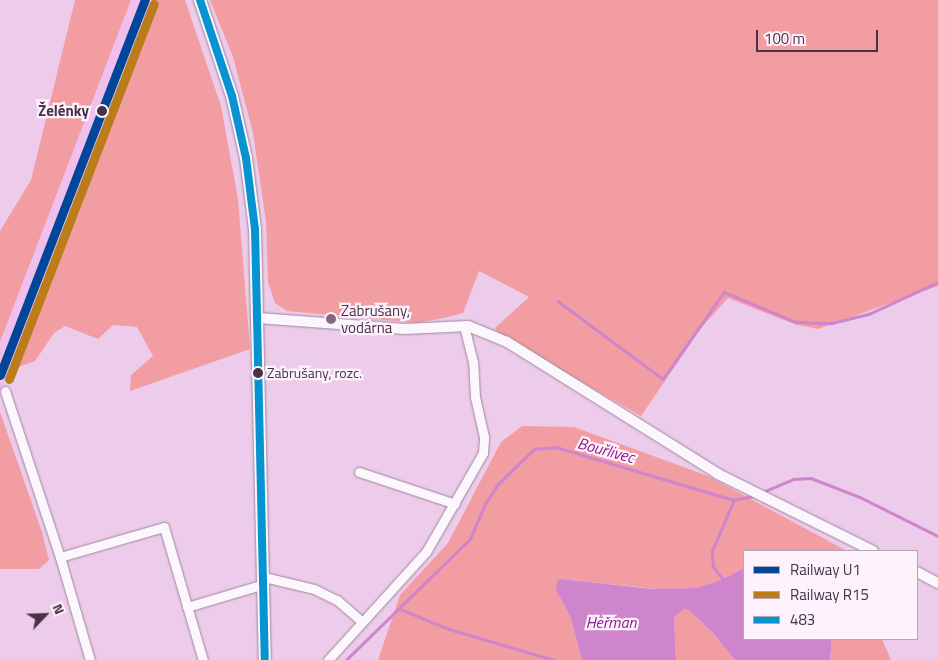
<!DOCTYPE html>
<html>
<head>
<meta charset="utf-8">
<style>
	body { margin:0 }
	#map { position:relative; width:938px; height:660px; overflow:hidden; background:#ecccea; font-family:"Titillium Web",sans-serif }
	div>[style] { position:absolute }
	.built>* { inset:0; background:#f1bfee }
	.forest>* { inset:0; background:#f29da2 }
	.water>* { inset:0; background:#ce85cc }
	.stream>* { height:2.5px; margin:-1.25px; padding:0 1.25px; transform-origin:1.25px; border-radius:1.25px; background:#ce85cc }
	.roads { filter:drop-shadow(0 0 1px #9f879e) drop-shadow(0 0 1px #9f879e) }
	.minor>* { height:9px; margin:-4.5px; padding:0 4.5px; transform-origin:4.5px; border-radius:4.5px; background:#fcf7fc }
	.tertiary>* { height:10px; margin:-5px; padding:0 5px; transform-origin:5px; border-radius:5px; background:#fcf7fc }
	.secondary>* { height:12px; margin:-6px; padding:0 6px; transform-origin:6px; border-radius:6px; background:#fcf7fc }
	.bus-1>* { height:8px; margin:-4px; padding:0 4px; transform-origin:4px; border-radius:4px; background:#0793d1 }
	.rail-1>* { height:9px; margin:-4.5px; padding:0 4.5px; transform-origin:4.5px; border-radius:4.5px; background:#00479a }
	.rail-2>* { height:9px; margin:-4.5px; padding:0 4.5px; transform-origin:4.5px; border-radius:4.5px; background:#ba7d19 }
	.dots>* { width:14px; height:14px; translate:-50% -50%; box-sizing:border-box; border:2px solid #fef2fd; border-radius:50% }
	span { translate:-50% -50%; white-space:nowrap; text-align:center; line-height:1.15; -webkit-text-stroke:4.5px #fef2fd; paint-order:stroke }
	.bus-label { font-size:14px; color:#493248 }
	.left { translate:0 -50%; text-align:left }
	.stop-label { font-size:15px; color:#493248; font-weight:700 }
	.right { translate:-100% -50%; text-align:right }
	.poi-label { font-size:15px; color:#493248 }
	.water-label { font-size:16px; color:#8b1b8b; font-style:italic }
	.legend { position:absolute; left:743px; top:550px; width:175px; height:90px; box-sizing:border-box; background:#fef2fd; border:1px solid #b6a5b5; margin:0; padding:6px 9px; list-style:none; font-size:15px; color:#493248 }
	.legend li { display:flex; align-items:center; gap:10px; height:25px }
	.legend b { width:25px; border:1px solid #b6a5b5 }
	.north { position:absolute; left:20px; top:590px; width:50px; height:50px; -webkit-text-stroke:4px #fef2fd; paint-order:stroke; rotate:66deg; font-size:14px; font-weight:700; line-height:20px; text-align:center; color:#493248 }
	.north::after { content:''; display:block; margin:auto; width:18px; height:22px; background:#493248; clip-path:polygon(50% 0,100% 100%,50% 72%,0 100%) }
	.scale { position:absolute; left:756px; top:30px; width:122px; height:22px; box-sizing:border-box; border:2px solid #493248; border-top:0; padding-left:6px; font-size:15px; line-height:18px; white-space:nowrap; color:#493248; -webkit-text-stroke:4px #fef2fd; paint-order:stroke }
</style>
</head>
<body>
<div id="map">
	<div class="built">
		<i style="clip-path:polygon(131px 0,152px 0,0 395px,0 342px)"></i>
	</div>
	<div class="forest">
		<i style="clip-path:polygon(75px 0,131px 0,0 342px,0 231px,31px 180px)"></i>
		<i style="clip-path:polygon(152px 0,185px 0,221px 106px,238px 199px,250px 349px,130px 391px,131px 375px,153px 356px,137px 327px,113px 325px,98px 339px,65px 326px,54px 333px,35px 361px,10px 370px)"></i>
		<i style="clip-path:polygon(210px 0,938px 0,938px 286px,818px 329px,794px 324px,728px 298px,701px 328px,641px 416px,500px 336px,495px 328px,529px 297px,479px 271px,463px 313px,448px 317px,417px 323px,287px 311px,275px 303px,268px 282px,266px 222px,253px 133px,233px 57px)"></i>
		<i style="clip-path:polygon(0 412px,42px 532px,49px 560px,39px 569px,0 569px)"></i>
		<i style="clip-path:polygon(522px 426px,574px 427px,708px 476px,847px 551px,744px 551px,744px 568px,721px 580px,696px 588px,657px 589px,561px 579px,556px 590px,570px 616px,582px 660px,378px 660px,400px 595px,448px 543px,501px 442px)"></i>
		<i style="clip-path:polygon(683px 609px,689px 610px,713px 633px,735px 660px,676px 660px,674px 617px)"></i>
		<i style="clip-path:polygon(832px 639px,882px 639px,891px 660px,830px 660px)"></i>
	</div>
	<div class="water">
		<i style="clip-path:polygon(744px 568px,744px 639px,832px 639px,830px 660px,735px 660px,713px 633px,689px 610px,684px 609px,674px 617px,676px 660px,582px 660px,570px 616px,556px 590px,557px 581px,561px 579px,652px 589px,696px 588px,721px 580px)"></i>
	</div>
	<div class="stream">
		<i style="left:558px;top:301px;width:131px;rotate:36.6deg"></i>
		<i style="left:663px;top:379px;width:106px;rotate:-55deg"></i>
		<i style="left:724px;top:292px;width:78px;rotate:22.6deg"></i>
		<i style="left:796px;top:322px;width:36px;rotate:2deg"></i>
		<i style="left:832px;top:323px;width:38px;rotate:-14deg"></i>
		<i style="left:869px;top:314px;width:76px;rotate:-24.9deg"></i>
		<i style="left:763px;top:492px;width:33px;rotate:-23deg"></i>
		<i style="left:793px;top:479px;width:18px;rotate:-3deg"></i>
		<i style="left:811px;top:478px;width:53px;rotate:21.2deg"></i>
		<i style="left:860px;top:497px;width:87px;rotate:26.6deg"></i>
		<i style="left:724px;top:581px;width:18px;rotate:-128deg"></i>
		<i style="left:713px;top:567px;width:16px;rotate:-94deg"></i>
		<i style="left:712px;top:551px;width:56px;rotate:-66.7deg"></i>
		<i style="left:400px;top:609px;width:53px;rotate:22.2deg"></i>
		<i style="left:449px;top:629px;width:109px;rotate:16.4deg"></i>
		<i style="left:346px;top:660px;width:173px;rotate:-44.3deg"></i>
		<i style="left:470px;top:539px;width:38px;rotate:-67deg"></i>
		<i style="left:485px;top:504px;width:24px;rotate:-57deg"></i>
		<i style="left:498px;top:484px;width:50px;rotate:-44.2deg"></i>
		<i style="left:534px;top:449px;width:22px;rotate:-5deg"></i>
		<i style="left:556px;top:447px;width:186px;rotate:16.6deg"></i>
		<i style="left:734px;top:500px;width:19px;rotate:-12deg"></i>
	</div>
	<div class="roads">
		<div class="minor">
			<i style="left:5px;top:391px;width:175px;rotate:71.7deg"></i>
			<i style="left:60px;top:557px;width:107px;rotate:73.8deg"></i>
			<i style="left:359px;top:472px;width:101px;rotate:18.4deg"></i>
			<i style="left:60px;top:557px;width:108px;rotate:-16.1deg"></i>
			<i style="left:164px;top:527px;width:139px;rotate:73.7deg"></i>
			<i style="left:264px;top:577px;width:51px;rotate:13.5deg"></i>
			<i style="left:314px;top:589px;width:25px;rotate:26deg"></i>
			<i style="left:337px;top:600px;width:33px;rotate:41deg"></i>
			<i style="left:187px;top:607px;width:80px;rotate:-16.6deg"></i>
			<i style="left:328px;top:660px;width:146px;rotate:-47.8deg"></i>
			<i style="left:426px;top:552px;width:114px;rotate:-60.1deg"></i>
			<i style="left:483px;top:453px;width:16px;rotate:-86deg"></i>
			<i style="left:484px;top:437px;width:41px;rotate:-102.7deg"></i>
			<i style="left:475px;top:397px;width:35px;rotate:-93deg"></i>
			<i style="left:473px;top:362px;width:37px;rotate:-104deg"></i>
		</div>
		<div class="tertiary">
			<i style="left:258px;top:318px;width:147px;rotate:4.3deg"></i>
			<i style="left:405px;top:329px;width:63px;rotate:-2.7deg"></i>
			<i style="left:468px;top:326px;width:42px;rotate:22.3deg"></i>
			<i style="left:507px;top:342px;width:249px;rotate:32deg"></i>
			<i style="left:718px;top:474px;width:173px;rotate:26.4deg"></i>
			<i style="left:917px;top:572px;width:24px;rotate:28deg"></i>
		</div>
		<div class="secondary">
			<i style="left:200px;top:0;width:101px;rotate:71.6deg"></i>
			<i style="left:232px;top:96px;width:64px;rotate:77.3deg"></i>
			<i style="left:246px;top:158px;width:72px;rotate:82.8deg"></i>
			<i style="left:255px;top:229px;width:431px;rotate:88.7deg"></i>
		</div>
	</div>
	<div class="bus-1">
		<i style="left:200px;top:0;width:101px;rotate:71.6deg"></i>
		<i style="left:232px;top:96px;width:64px;rotate:77.3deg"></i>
		<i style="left:246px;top:158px;width:72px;rotate:82.8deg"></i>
		<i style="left:255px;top:229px;width:431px;rotate:88.7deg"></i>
	</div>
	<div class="rail-1">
		<i style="left:0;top:375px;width:402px;rotate:-68.9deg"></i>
	</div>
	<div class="rail-2">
		<i style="left:9px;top:379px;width:402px;rotate:-68.9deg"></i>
	</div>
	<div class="dots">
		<i style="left:102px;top:111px;background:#493248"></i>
		<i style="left:331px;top:319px;background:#826881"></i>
		<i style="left:258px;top:373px;background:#493248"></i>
	</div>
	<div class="bus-label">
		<span class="left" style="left:267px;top:373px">Zabrušany, rozc.</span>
	</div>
	<div class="stop-label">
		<span class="right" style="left:89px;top:111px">Želénky</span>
	</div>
	<div class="poi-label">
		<span class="left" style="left:341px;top:319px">Zabrušany,<br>vodárna</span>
	</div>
	<div class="water-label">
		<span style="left:606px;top:450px;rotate:15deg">Bouřlivec</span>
		<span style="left:611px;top:622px">Heřman</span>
	</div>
	<ul class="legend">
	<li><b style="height:6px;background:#00479a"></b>Railway U1</li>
	<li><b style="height:6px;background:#ba7d19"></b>Railway R15</li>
	<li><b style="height:6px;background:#0793d1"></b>483</li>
	</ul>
	<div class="north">N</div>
	<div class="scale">100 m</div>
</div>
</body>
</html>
